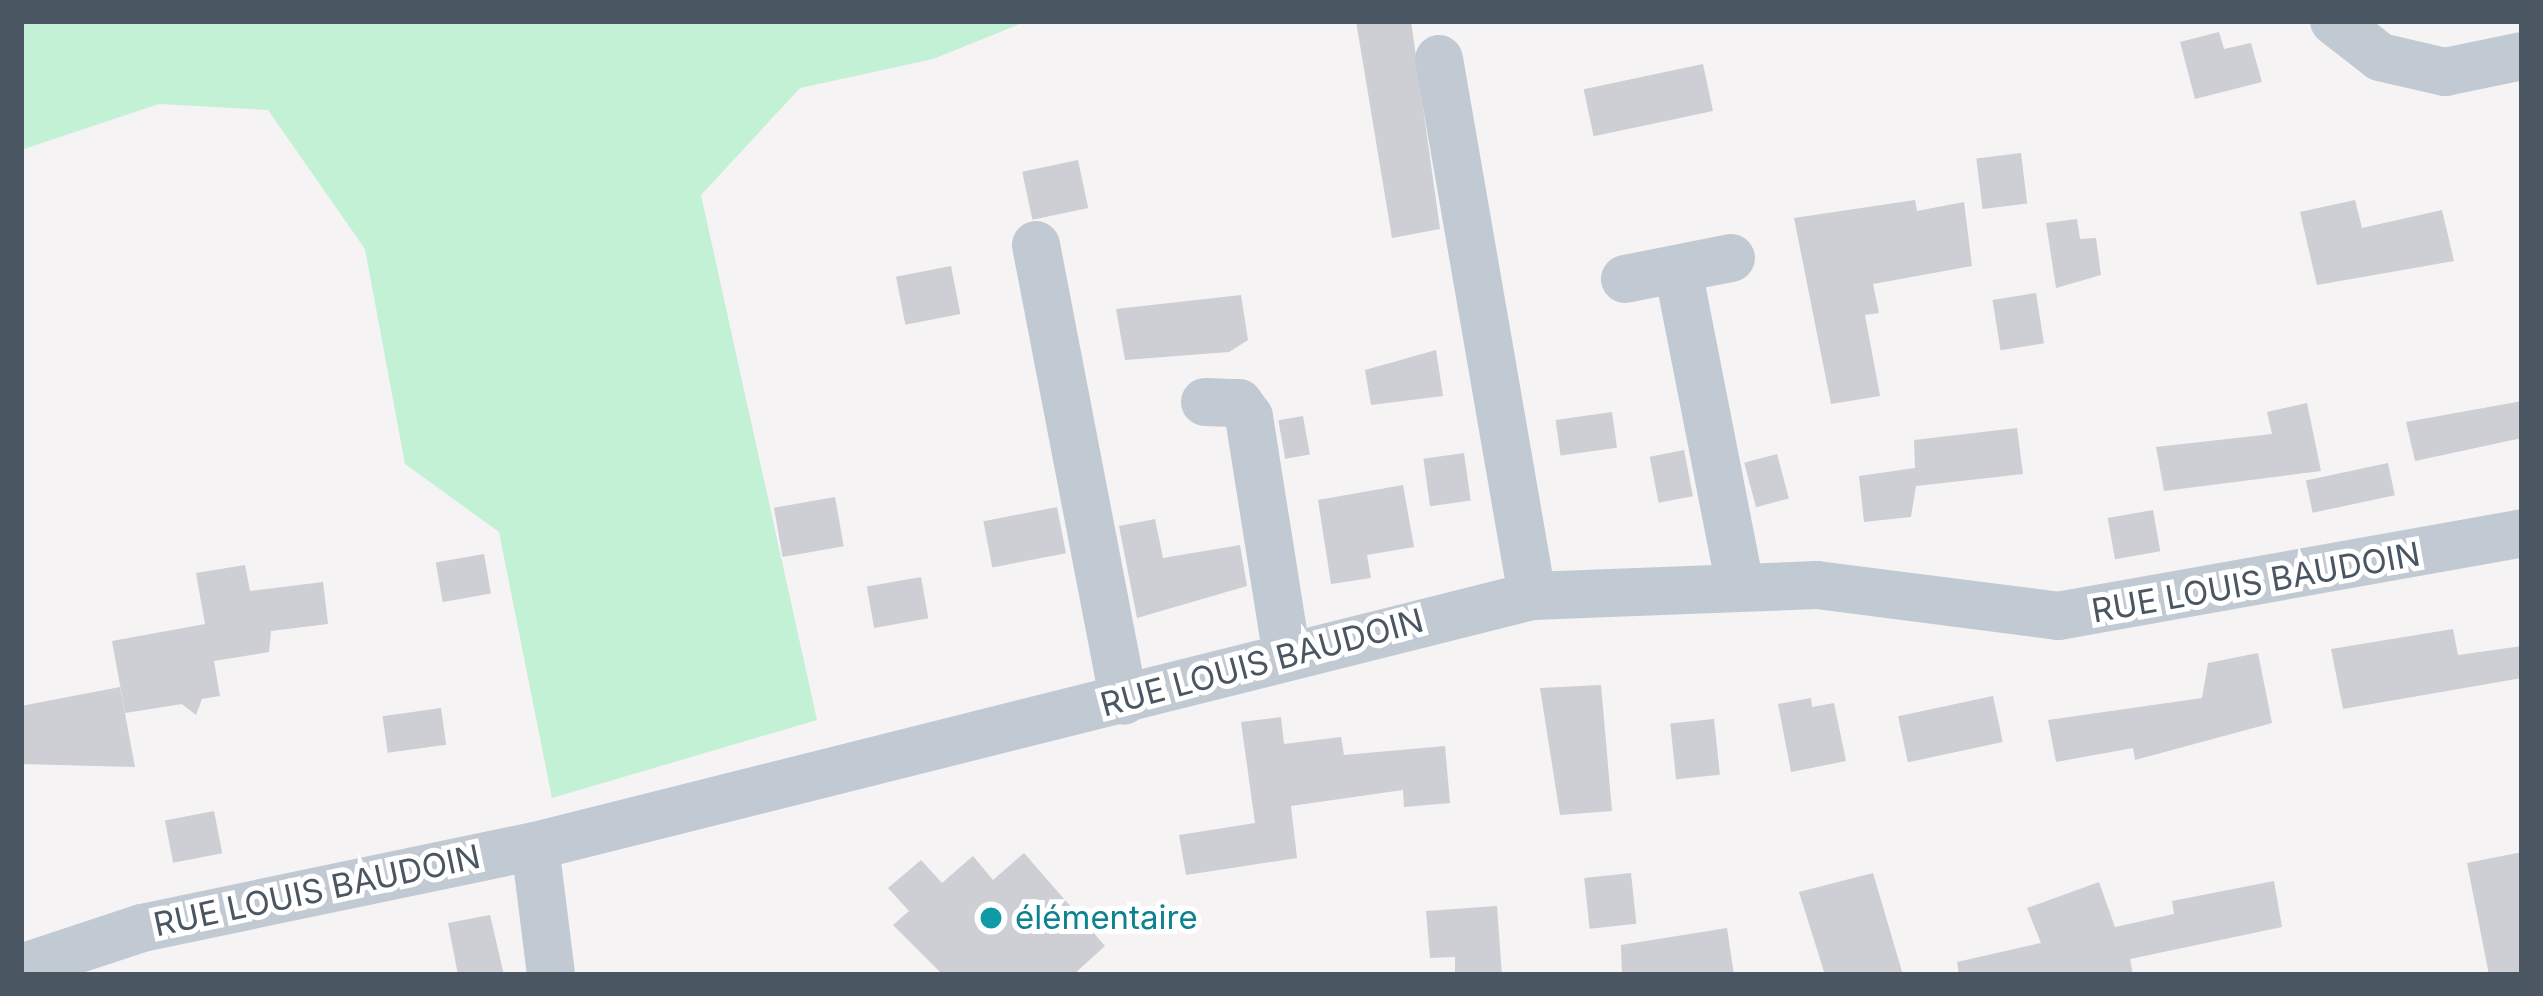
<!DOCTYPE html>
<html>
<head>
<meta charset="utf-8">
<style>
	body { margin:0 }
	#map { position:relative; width:2543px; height:996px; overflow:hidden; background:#f5f3f3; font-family:Inter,sans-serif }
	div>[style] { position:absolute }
	.green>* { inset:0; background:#c3f1d5 }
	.building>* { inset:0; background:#cdcfd5; transform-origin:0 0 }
	.minor>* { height:48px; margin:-24px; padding:0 24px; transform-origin:24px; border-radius:24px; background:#c1cad2 }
	.dots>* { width:33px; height:33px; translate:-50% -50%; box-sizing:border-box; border:6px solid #fff; border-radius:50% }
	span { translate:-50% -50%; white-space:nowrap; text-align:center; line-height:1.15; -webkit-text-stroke:10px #fff; paint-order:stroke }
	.street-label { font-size:33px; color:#4a5661 }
	.culture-label { font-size:33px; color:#0d838f }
	.left { translate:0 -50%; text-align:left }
	.frame { position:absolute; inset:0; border:24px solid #4a5661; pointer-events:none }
</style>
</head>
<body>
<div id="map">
	<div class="green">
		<i style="clip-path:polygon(21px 21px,1027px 21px,933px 59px,800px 88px,701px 195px,817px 720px,552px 798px,499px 532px,405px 464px,365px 249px,268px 110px,159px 104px,21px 150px)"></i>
	</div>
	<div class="building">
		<i style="clip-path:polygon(1356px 21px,1411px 21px,1440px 229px,1392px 238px)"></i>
		<i style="clip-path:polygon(2219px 32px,2224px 49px,2251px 43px,2262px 82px,2195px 99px,2180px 42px)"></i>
		<i style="left:1703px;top:64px;width:48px;height:122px;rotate:78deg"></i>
		<i style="left:2021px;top:153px;width:51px;height:45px;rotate:83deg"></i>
		<i style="left:1078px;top:160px;width:49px;height:57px;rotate:78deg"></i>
		<i style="clip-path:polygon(1915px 200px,1917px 211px,1964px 202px,1972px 266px,1873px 284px,1879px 313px,1865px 315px,1880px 396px,1831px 404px,1794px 218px)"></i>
		<i style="clip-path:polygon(2355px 200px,2362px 228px,2442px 210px,2454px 261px,2317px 285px,2300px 212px)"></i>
		<i style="clip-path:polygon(2077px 219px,2080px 239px,2096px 238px,2101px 275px,2056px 288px,2046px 223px)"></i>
		<i style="left:951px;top:266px;width:49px;height:56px;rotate:79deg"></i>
		<i style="left:2036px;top:293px;width:51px;height:44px;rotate:81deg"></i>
		<i style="clip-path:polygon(1241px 295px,1248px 340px,1229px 352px,1125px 360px,1116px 309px)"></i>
		<i style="clip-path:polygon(1436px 350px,1443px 396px,1371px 405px,1365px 370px)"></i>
		<i style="clip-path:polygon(2522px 401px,2522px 438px,2415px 461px,2406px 422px)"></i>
		<i style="clip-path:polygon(2307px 403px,2321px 471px,2164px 491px,2156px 447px,2272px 434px,2267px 412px)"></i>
		<i style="left:1612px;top:412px;width:36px;height:57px;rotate:82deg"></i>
		<i style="left:1303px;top:416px;width:39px;height:25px;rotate:80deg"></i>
		<i style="clip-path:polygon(2017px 428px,2023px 474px,1916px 486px,1911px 517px,1864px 522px,1859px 476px,1915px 468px,1914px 440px)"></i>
		<i style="left:1684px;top:450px;width:47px;height:35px;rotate:79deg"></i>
		<i style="left:1464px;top:453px;width:48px;height:41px;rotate:82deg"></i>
		<i style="left:1777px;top:454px;width:46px;height:34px;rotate:75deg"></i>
		<i style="left:2388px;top:463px;width:33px;height:84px;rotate:78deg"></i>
		<i style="clip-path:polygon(1403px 485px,1414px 547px,1367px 555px,1371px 578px,1331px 584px,1318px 500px)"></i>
		<i style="left:835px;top:497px;width:50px;height:62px;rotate:80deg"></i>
		<i style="left:1057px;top:507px;width:47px;height:75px;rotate:79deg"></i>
		<i style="left:2153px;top:510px;width:42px;height:46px;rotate:80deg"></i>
		<i style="clip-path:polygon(1155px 519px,1163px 558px,1240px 545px,1247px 586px,1137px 618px,1119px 526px)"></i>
		<i style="left:484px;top:554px;width:40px;height:49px;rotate:80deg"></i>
		<i style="clip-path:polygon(245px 565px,250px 591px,323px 582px,328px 624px,271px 631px,269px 652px,214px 661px,220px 696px,202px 699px,196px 715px,182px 704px,125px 713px,112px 641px,205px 624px,196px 573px)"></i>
		<i style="left:921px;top:577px;width:42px;height:55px;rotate:80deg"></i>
		<i style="clip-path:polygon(2453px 629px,2458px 655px,2522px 646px,2522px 678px,2343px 709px,2331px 649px)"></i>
		<i style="clip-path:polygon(2258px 653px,2272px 723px,2135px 760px,2133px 748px,2056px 762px,2048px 720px,2202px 698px,2208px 663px)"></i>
		<i style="clip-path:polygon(1601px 685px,1612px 811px,1560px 815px,1540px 688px)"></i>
		<i style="clip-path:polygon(120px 687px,135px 767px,21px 764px,21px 706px)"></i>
		<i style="left:1993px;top:696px;width:47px;height:97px;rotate:78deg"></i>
		<i style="clip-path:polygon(1811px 698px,1812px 707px,1834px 703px,1846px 761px,1791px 772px,1778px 704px)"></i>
		<i style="left:441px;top:708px;width:37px;height:59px;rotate:82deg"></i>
		<i style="clip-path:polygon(1281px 717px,1284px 744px,1341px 737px,1344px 755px,1445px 746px,1450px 803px,1404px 807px,1403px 790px,1291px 806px,1297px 858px,1186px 875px,1179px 835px,1255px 823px,1241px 722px)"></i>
		<i style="left:1714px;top:719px;width:56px;height:44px;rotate:84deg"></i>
		<i style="left:214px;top:811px;width:43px;height:50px;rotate:79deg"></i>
		<i style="clip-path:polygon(2522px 852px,2522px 975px,2489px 975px,2467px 863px)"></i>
		<i style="clip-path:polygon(1024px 853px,1105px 946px,1073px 975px,943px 975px,893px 925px,909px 911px,888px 888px,921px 860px,942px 883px,973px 856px,993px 880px)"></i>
		<i style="left:1631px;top:873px;width:51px;height:47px;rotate:84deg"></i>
		<i style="clip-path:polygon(1873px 873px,1903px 975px,1825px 975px,1799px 892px)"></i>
		<i style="clip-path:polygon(2274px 881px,2282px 927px,2130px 959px,2133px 975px,1959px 975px,1957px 962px,2041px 943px,2027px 908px,2099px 882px,2115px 927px,2174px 914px,2172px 901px)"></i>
		<i style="clip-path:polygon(1497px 906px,1502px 975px,1455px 975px,1455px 957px,1430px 958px,1426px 911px)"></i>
		<i style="clip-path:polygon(490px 915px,504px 975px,458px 975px,448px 923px)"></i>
		<i style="clip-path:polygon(1727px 928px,1734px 975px,1622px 975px,1621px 945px)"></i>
	</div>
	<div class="minor">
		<i style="left:2334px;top:21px;width:58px;rotate:38deg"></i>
		<i style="left:2380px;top:57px;width:67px;rotate:13deg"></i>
		<i style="left:2445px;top:72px;width:79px;rotate:-11.7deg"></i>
		<i style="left:1439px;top:59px;width:545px;rotate:80.17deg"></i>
		<i style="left:1036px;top:245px;width:464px;rotate:79.1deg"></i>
		<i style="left:1679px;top:275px;width:317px;rotate:78.9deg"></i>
		<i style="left:1625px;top:279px;width:108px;rotate:-11.2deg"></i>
		<i style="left:1205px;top:402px;width:34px;rotate:2deg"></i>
		<i style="left:1239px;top:403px;width:17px;rotate:54deg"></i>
		<i style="left:1249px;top:417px;width:243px;rotate:81deg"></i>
		<i style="left:535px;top:846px;width:130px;rotate:82.9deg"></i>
		<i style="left:21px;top:968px;width:127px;rotate:-18.3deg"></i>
		<i style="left:142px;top:928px;width:401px;rotate:-11.8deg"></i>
		<i style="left:535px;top:846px;width:1028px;rotate:-14.08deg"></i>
		<i style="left:1532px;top:596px;width:285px;rotate:-2.2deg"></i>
		<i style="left:1817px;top:585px;width:243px;rotate:7.3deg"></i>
		<i style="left:2058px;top:616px;width:471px;rotate:-10.1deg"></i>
	</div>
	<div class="dots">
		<i style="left:991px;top:918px;background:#0f9aa8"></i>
	</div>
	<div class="street-label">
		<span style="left:2256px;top:583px;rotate:-10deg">RUE LOUIS BAUDOIN</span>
		<span style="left:1262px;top:663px;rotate:-15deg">RUE LOUIS BAUDOIN</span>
		<span style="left:317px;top:891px;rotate:-12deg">RUE LOUIS BAUDOIN</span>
	</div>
	<div class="culture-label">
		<span class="left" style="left:1015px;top:918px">élémentaire</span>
	</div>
	<div class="frame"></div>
</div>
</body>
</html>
